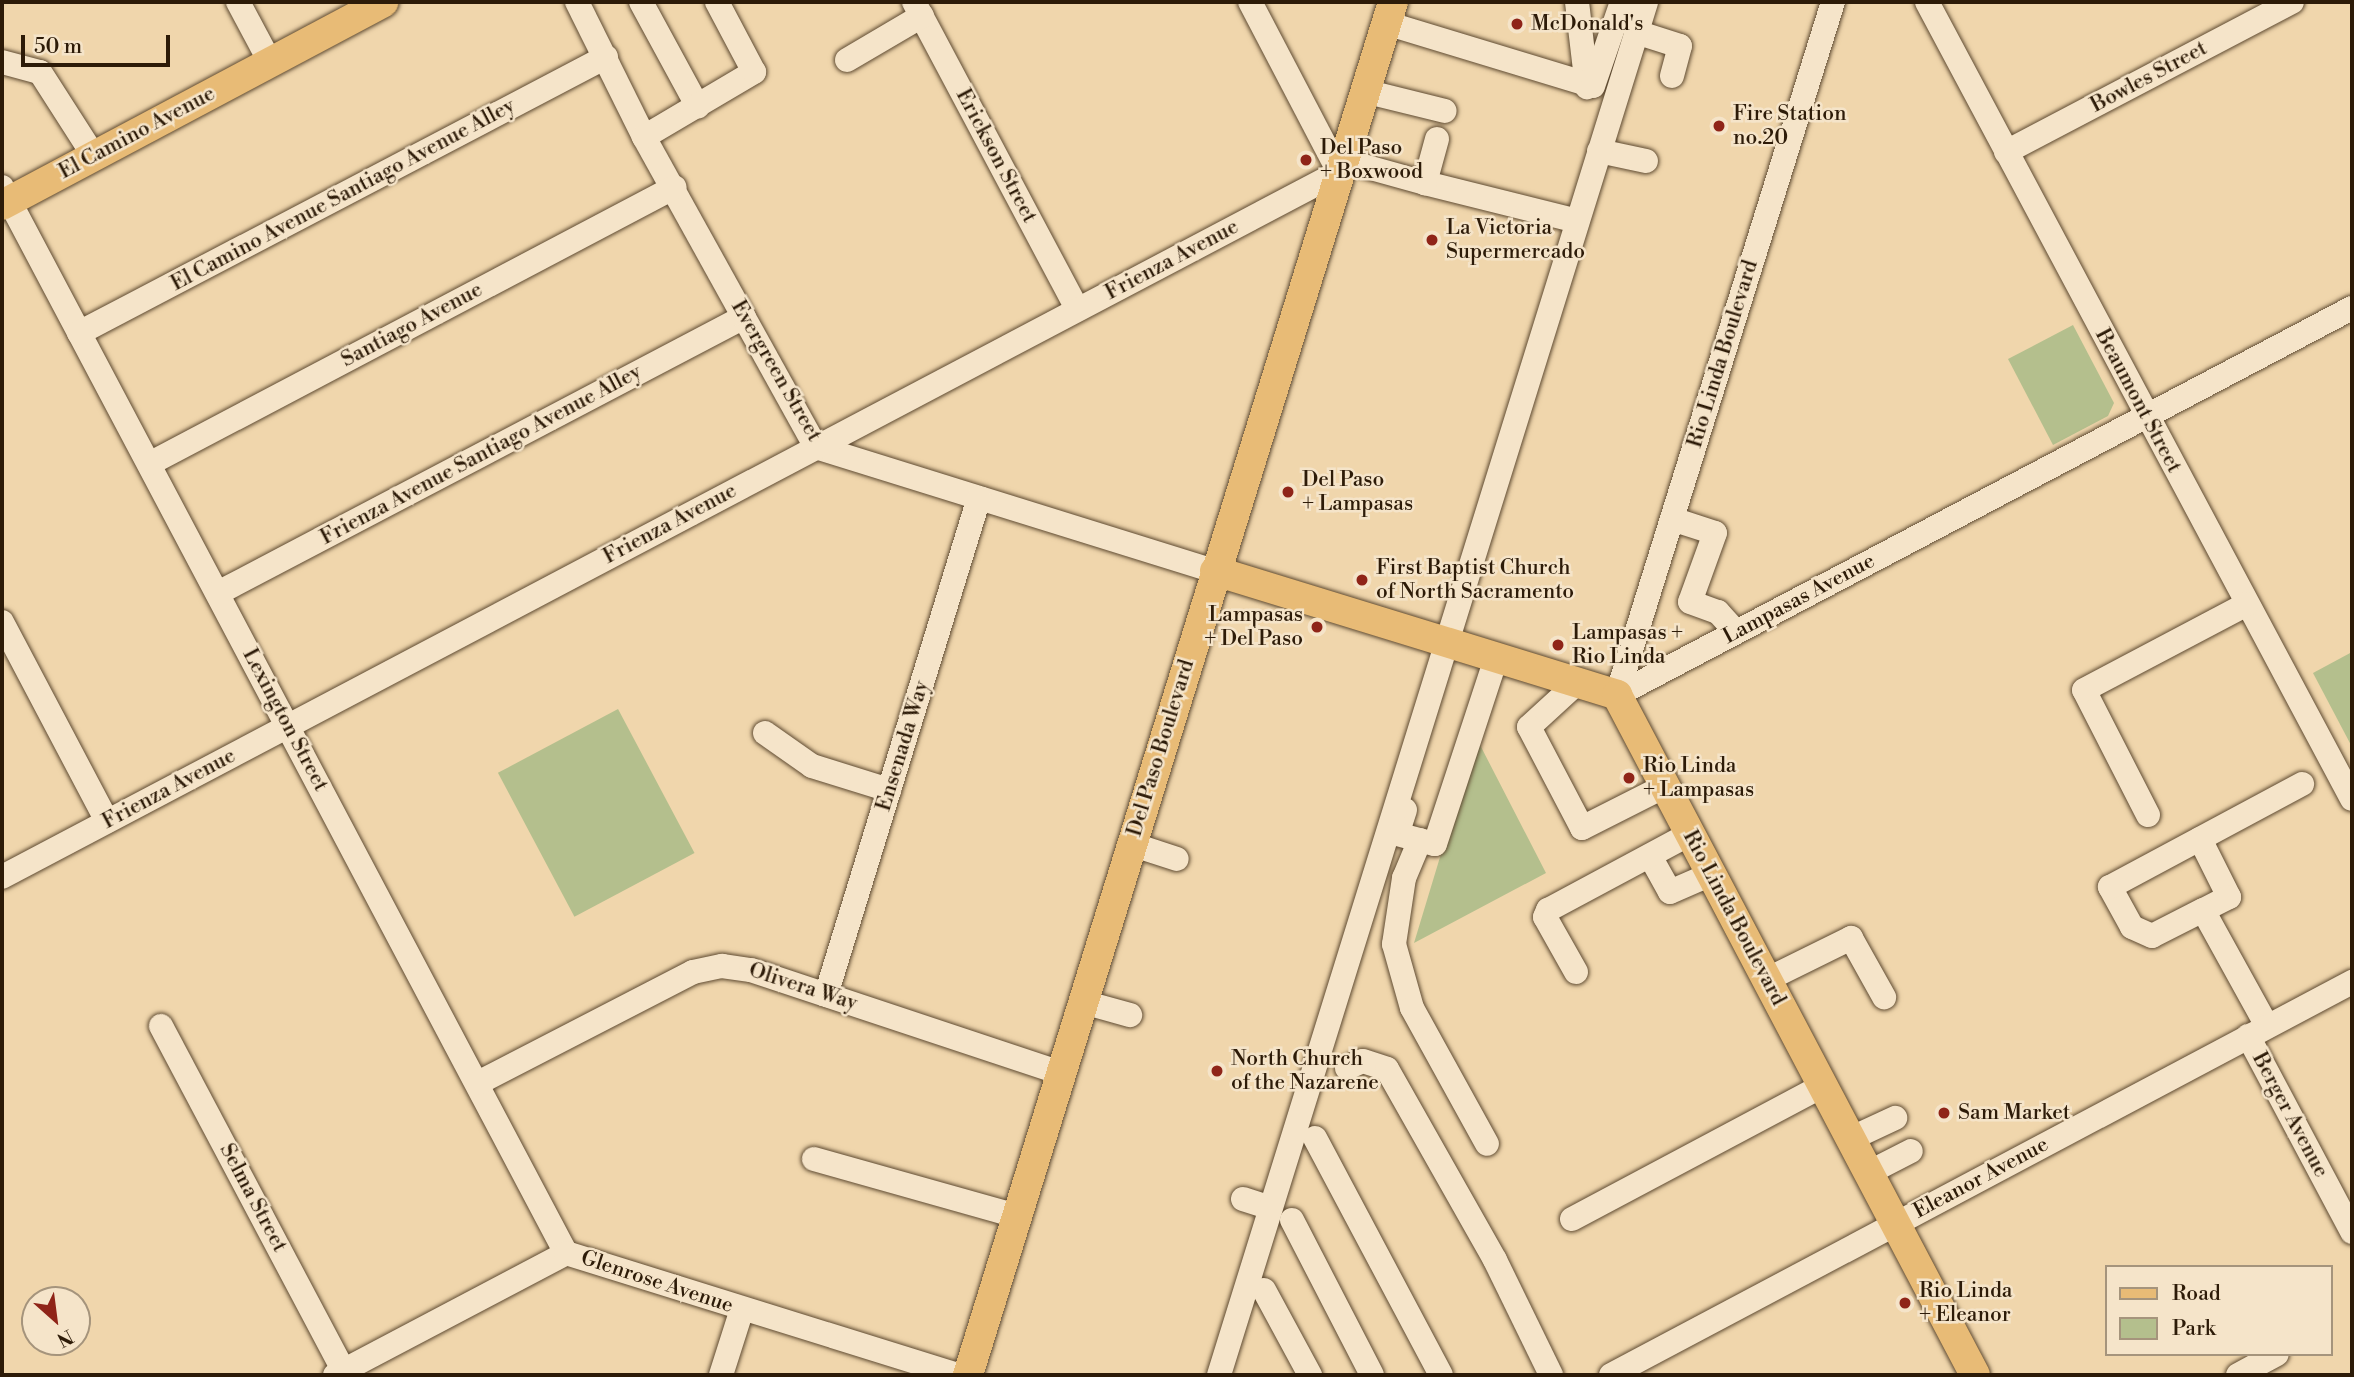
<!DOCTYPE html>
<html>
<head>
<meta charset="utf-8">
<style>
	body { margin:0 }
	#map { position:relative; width:2354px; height:1377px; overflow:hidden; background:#f0d6ac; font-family:"Libre Bodoni",serif }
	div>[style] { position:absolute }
	.green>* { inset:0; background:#b4bf8d; transform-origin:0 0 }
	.roads { filter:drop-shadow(0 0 2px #5e4a31) drop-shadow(0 0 2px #5e4a31) }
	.minor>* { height:24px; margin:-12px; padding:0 12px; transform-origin:12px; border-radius:12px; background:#f5e4c9 }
	.major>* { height:30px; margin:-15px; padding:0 15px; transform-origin:15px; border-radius:15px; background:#e8bb76 }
	.dots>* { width:19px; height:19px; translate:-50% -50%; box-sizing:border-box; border:4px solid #f5e4c9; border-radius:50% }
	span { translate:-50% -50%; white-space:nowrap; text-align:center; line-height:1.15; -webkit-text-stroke:5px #f5e4c9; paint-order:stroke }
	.poi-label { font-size:21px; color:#2d1b08 }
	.left { translate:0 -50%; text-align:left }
	.right { translate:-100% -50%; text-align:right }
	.street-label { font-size:21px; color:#2d1b08 }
	.frame { position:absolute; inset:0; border:4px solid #2d1b08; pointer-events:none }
	.legend { position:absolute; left:2105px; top:1265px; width:228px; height:91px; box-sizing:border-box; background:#f5e4c9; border:2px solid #a5947c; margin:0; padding:9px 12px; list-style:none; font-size:21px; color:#2d1b08 }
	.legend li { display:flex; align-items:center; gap:14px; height:35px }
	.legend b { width:35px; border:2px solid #a5947c }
	.north { position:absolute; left:21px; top:1286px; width:70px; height:70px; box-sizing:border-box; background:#f5e4c9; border:2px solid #a5947c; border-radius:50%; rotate:152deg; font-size:19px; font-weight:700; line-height:28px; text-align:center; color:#2d1b08 }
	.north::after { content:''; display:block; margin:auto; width:24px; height:32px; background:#8f2418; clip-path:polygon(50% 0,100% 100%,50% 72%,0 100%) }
	.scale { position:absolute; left:21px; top:35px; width:149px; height:32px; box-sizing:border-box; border:4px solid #2d1b08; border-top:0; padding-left:9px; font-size:21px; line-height:24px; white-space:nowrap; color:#2d1b08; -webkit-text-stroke:5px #f5e4c9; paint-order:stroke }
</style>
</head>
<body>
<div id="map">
	<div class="green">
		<i style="clip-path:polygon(2073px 325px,2114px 403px,2108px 416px,2053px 445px,2008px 359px)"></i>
		<i style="clip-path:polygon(2352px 652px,2352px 747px,2313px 673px)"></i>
		<i style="left:618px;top:709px;width:163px;height:136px;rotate:62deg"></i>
		<i style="clip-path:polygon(1480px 725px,1479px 743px,1546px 873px,1414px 943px)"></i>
	</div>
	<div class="roads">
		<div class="minor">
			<i style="left:238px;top:2px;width:68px;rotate:61.9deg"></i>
			<i style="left:577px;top:2px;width:151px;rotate:63.6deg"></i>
			<i style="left:644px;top:137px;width:355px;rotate:61deg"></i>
			<i style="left:816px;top:447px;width:418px;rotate:17.3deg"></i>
			<i style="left:641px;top:2px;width:119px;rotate:61.5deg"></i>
			<i style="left:914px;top:2px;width:348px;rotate:62deg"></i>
			<i style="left:1577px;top:2px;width:86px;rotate:83.3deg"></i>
			<i style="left:1927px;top:2px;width:903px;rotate:61.93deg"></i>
			<i style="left:1386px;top:23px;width:216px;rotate:16.9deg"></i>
			<i style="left:1593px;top:86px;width:89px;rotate:-71deg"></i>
			<i style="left:1636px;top:32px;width:46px;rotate:17.7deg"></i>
			<i style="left:1680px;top:46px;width:31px;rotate:105deg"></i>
			<i style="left:847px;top:60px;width:87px;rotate:-30.4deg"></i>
			<i style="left:2px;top:62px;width:39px;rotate:15deg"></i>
			<i style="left:40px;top:72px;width:100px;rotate:57.3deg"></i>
			<i style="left:1364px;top:91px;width:83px;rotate:13.9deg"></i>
			<i style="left:644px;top:137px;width:128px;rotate:-30.6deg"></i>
			<i style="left:754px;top:72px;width:79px;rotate:-117.9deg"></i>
			<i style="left:1437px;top:139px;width:46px;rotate:105.3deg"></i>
			<i style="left:1425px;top:183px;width:157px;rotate:14deg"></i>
			<i style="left:1599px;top:151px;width:48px;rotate:12deg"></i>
			<i style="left:2006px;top:152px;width:323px;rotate:-27.7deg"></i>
			<i style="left:1342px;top:160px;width:86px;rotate:15.5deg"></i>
			<i style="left:2px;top:187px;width:1206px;rotate:62.12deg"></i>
			<i style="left:79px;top:333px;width:595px;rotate:-27.64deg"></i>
			<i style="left:149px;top:464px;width:594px;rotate:-27.77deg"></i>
			<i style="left:1672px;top:519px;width:45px;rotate:18deg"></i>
			<i style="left:1715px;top:533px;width:73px;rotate:109.9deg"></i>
			<i style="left:1690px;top:602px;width:30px;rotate:20deg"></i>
			<i style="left:1718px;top:612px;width:27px;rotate:48deg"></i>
			<i style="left:218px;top:593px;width:594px;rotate:-27.69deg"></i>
			<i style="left:2px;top:622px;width:225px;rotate:62.2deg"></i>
			<i style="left:1577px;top:683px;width:65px;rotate:137.5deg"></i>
			<i style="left:1529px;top:727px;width:114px;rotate:62.3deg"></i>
			<i style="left:1582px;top:828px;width:93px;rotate:-26.8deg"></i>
			<i style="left:1617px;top:695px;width:831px;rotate:-27.77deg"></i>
			<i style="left:1617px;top:695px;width:726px;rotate:-72.69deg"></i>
			<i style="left:765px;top:733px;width:57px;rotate:35.1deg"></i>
			<i style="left:812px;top:766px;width:81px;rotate:17.3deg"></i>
			<i style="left:1405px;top:810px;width:25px;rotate:108deg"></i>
			<i style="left:1397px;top:834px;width:39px;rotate:15deg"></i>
			<i style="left:1435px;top:844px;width:196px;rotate:-71.8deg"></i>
			<i style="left:2148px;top:815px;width:140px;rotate:-117.1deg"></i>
			<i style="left:2084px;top:690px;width:184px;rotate:-27.8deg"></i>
			<i style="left:2200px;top:839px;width:65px;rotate:63.4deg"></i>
			<i style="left:2229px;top:897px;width:29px;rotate:153deg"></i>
			<i style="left:1420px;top:840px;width:41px;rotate:112.8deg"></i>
			<i style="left:1404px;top:878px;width:67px;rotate:98.6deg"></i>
			<i style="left:1394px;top:944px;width:66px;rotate:74.3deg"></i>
			<i style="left:1412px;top:1008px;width:155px;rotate:61.1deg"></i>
			<i style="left:1131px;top:844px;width:48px;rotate:18.1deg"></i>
			<i style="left:1650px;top:856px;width:41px;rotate:60.9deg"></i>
			<i style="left:1670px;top:892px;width:45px;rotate:-23.7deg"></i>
			<i style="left:2px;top:877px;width:1511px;rotate:-27.8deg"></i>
			<i style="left:1339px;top:172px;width:192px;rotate:-117.6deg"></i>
			<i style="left:1576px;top:972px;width:63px;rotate:-119.4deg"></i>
			<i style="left:1545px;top:917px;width:8px;rotate:-67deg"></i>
			<i style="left:1548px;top:910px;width:161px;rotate:-28.2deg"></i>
			<i style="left:1766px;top:980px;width:95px;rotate:-26.3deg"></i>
			<i style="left:1851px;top:938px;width:68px;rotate:60.8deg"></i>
			<i style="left:826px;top:995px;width:520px;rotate:-72.89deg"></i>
			<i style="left:1083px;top:1002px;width:49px;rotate:15.5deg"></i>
			<i style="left:161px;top:1026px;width:391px;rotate:62.1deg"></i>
			<i style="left:2267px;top:1026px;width:132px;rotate:-118.9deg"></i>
			<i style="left:2203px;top:910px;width:57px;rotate:153deg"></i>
			<i style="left:2152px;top:936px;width:22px;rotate:-156deg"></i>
			<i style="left:2132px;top:927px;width:46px;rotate:-118.8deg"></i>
			<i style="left:2110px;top:887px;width:218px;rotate:-28.2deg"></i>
			<i style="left:2248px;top:1036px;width:222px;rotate:62deg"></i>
			<i style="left:1347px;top:1068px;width:17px;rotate:-24deg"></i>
			<i style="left:1363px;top:1061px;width:25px;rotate:18deg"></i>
			<i style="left:1387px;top:1069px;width:219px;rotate:60.5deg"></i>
			<i style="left:1495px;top:1260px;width:128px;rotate:64deg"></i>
			<i style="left:478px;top:1083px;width:242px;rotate:-27.3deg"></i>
			<i style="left:693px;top:972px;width:30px;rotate:-12deg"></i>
			<i style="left:722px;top:966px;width:29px;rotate:8deg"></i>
			<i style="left:751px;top:970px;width:327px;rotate:18.4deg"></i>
			<i style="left:1315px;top:1138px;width:268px;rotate:62deg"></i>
			<i style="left:1850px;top:1139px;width:50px;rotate:-25deg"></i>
			<i style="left:814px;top:1159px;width:211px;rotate:15.7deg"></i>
			<i style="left:1868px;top:1173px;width:48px;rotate:-27.1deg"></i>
			<i style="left:1243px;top:1199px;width:29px;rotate:18deg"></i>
			<i style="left:1572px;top:1219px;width:283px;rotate:-28deg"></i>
			<i style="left:1292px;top:1220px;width:174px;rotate:62.7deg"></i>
			<i style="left:1264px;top:1290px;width:97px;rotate:61.6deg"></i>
			<i style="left:335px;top:1375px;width:261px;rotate:-27.8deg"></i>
			<i style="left:566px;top:1253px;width:411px;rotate:17.3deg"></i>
			<i style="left:721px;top:1375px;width:69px;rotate:-72.3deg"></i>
			<i style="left:1219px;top:1375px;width:1438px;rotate:-72.72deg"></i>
			<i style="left:1611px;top:1375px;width:839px;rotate:-27.94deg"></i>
			<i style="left:2238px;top:1375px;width:44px;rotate:-28.3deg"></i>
		</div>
		<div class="major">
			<i style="left:2px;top:205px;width:432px;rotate:-28deg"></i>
			<i style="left:1215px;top:571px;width:421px;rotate:17.1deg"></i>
			<i style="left:1617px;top:695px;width:768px;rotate:62.23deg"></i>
			<i style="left:968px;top:1375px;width:1437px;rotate:-72.8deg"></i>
		</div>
	</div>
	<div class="dots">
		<i style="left:1517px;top:24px;background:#8f2418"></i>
		<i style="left:1719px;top:126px;background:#8f2418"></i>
		<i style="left:1306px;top:160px;background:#8f2418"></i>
		<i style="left:1432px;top:240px;background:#8f2418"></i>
		<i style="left:1288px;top:492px;background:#8f2418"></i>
		<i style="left:1362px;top:580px;background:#8f2418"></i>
		<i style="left:1317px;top:627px;background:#8f2418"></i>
		<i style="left:1558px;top:645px;background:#8f2418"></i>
		<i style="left:1629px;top:778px;background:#8f2418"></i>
		<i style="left:1217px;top:1071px;background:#8f2418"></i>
		<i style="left:1944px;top:1113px;background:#8f2418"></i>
		<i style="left:1905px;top:1303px;background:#8f2418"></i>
	</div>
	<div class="poi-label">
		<span class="left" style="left:1531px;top:24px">McDonald's</span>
		<span class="left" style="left:1733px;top:126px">Fire Station<br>no.20</span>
		<span class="left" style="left:1320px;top:160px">Del Paso<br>+ Boxwood</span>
		<span class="left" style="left:1446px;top:240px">La Victoria<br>Supermercado</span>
		<span class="left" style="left:1302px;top:492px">Del Paso<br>+ Lampasas</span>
		<span class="left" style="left:1376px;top:580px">First Baptist Church<br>of North Sacramento</span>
		<span class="right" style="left:1303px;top:627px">Lampasas<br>+ Del Paso</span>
		<span class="left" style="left:1572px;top:645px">Lampasas +<br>Rio Linda</span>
		<span class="left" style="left:1643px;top:778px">Rio Linda<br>+ Lampasas</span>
		<span class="left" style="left:1231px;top:1071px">North Church<br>of the Nazarene</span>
		<span class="left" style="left:1958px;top:1113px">Sam Market</span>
		<span class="left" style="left:1919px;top:1303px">Rio Linda<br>+ Eleanor</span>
	</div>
	<div class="street-label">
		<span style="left:2149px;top:77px;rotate:-28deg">Bowles Street</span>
		<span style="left:137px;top:133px;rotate:-28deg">El Camino Avenue</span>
		<span style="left:996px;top:156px;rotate:62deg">Erickson Street</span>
		<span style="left:343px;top:195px;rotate:-28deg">El Camino Avenue Santiago Avenue Alley</span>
		<span style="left:1172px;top:260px;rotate:-28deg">Frienza Avenue</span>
		<span style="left:412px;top:325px;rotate:-28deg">Santiago Avenue</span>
		<span style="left:1723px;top:354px;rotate:-73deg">Rio Linda Boulevard</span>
		<span style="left:776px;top:371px;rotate:60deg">Evergreen Street</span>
		<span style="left:2138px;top:401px;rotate:62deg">Beaumont Street</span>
		<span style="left:481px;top:455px;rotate:-28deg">Frienza Avenue Santiago Avenue Alley</span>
		<span style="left:670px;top:524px;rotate:-28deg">Frienza Avenue</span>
		<span style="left:1799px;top:599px;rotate:-28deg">Lampasas Avenue</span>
		<span style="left:285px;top:720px;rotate:62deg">Lexington Street</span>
		<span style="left:903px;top:746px;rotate:-73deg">Ensenada Way</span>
		<span style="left:1161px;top:748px;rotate:-73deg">Del Paso Boulevard</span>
		<span style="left:169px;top:789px;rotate:-28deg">Frienza Avenue</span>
		<span style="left:1734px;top:918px;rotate:62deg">Rio Linda Boulevard</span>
		<span style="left:803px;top:987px;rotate:18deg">Olivera Way</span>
		<span style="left:2290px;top:1115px;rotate:62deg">Berger Avenue</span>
		<span style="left:1981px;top:1178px;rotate:-28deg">Eleanor Avenue</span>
		<span style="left:253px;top:1198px;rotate:62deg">Selma Street</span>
		<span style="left:657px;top:1282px;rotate:18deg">Glenrose Avenue</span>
	</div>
	<div class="frame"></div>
	<ul class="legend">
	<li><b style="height:9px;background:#e8bb76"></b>Road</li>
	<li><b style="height:19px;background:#b4bf8d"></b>Park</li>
	</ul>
	<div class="north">N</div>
	<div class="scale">50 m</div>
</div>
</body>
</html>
